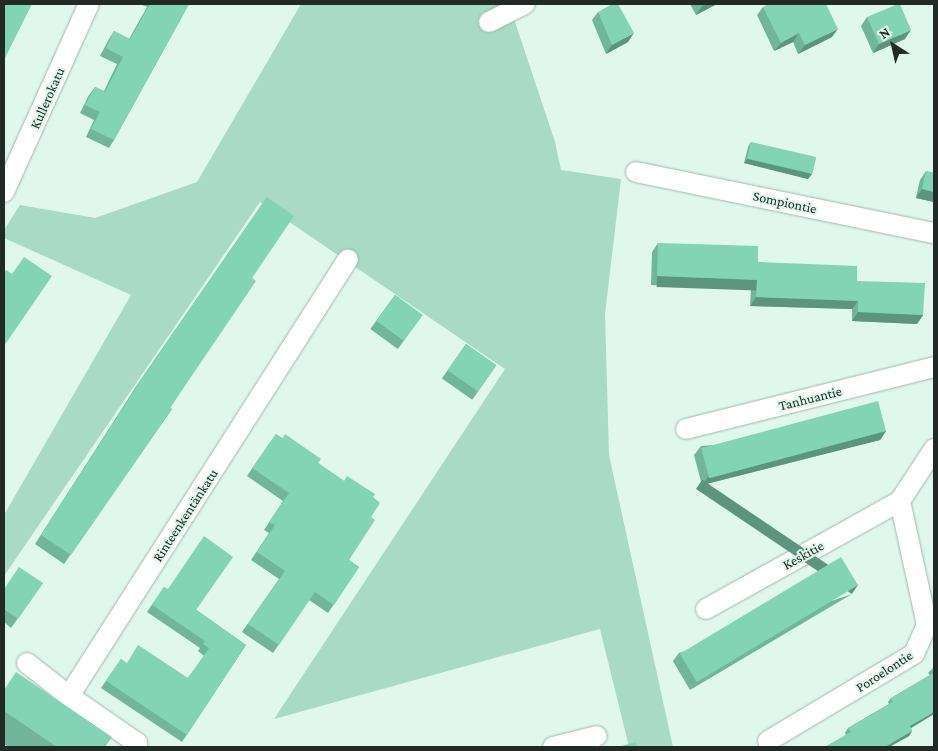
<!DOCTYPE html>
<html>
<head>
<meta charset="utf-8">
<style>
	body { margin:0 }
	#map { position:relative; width:938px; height:751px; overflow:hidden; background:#dff7ed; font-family:"Crimson Pro",serif }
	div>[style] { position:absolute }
	.green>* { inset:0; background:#a8dac6 }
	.roads { filter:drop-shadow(0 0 1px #9fb7ad) drop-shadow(0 0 1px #9fb7ad) }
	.street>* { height:20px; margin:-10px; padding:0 10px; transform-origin:10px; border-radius:10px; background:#fff }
	.wall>* { inset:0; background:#71b59d; transform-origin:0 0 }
	.shaded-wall>* { inset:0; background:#5c947f; transform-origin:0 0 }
	.building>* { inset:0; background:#83d3b6; transform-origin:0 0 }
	span { translate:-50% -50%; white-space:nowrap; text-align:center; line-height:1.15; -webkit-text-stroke:4px #dff7ed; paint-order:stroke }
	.street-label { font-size:14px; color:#212a27 }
	.frame { position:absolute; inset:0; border:5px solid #212a27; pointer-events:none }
	.north { position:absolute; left:868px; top:20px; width:50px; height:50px; -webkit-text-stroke:4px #dff7ed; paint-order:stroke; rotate:325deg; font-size:14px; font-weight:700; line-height:20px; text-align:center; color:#212a27 }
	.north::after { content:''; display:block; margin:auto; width:18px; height:22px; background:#212a27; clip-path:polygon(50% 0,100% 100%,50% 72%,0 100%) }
</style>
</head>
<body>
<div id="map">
	<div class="green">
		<i style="clip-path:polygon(301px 4px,512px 4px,510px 7px,555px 142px,561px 170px,621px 179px,605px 314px,609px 455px,673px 747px,629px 747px,600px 629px,274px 719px,505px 369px,260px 202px,4px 576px,4px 515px,131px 295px,4px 238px,4px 230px,20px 205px,95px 218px,197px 182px)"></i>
	</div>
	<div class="roads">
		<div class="street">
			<i style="left:489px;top:22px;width:40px;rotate:-26.6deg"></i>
			<i style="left:636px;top:172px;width:304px;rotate:11.6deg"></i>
			<i style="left:4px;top:192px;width:206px;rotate:-65.7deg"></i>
			<i style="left:686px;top:429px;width:256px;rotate:-14deg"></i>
			<i style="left:706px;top:609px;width:222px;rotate:-29.1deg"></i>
			<i style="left:27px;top:663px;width:53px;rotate:38.2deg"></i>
			<i style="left:768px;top:741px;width:170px;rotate:-30.8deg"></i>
			<i style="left:914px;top:654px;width:32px;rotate:-66deg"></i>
			<i style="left:927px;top:625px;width:127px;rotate:-102.3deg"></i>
			<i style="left:900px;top:501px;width:62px;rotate:-56.8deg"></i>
			<i style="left:133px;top:747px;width:6px;rotate:-45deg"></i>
			<i style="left:137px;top:743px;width:83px;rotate:-145.3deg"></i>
			<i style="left:69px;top:696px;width:518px;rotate:-57.44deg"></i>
			<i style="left:553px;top:747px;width:45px;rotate:-14deg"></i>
		</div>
	</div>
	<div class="wall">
		<i style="clip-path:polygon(140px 4px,189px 4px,114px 140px,109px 148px,86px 137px,94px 120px,80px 113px,89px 95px,95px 87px,104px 91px,117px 64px,100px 56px,109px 39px,114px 31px,129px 39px,147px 7px)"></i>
		<i style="clip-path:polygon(690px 4px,717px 4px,696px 15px)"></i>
		<i style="clip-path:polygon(763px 7px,832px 37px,798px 54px,793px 42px,774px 51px,757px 15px)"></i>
		<i style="clip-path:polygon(598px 12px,628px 42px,606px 54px,592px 20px)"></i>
		<i style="clip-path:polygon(867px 17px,905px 39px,873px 53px,861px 26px)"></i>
		<i style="clip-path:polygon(751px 142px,812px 174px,808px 179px,744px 163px,748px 147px)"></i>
		<i style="clip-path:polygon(926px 171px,934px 173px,934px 202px,916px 198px,920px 180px)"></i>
		<i style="clip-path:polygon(267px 197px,252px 278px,170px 408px,172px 409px,64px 564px,35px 544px,137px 385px)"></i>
		<i style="clip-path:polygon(658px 243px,857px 281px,923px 315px,917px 324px,852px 321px,852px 309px,750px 306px,751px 289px,651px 285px,652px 252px)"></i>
		<i style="left:395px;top:295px;width:34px;height:42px;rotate:36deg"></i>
		<i style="left:466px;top:344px;width:37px;height:42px;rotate:35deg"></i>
		<i style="clip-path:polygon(886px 431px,880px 440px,702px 485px,694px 455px,701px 446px)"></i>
		<i style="clip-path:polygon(276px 434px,344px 481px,373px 497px,371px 517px,349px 560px,359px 567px,328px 613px,309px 600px,273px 653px,242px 632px,279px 579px,251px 560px,269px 533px,264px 530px,283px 501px,247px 476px)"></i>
		<i style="clip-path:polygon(43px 583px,11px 628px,4px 622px,4px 589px)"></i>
		<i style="clip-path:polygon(164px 587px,246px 645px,182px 742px,101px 688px,121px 659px,126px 663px,188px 678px,204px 656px,198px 651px,200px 648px,147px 612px)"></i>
		<i style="clip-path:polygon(852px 594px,690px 690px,673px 661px,679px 653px)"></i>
		<i style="clip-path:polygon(934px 667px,934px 714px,911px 728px,912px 731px,909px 736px,889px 747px,825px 747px,846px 735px,845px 733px,848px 728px,889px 704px,888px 702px,891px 698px,930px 675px,928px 673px)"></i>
		<i style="clip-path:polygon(4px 690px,105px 747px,8px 747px,4px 744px)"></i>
	</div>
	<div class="shaded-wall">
		<i style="clip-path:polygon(706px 4px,717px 4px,696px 15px,702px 6px)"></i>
		<i style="clip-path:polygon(838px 29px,832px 37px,798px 54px,805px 45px)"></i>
		<i style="clip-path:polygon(911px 30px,905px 39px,873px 53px,879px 44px)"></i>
		<i style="clip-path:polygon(634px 33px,628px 42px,606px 54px,612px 45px)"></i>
		<i style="clip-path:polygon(799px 33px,793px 42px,774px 51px,781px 43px)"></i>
		<i style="clip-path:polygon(747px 159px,812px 174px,808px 179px,744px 163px)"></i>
		<i style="clip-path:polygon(922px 189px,934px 192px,934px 202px,916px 198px)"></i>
		<i style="left:657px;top:276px;width:100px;height:11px;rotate:2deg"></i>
		<i style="clip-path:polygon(756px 297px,858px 301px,852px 309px,750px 306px)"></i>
		<i style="clip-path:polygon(858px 312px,923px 315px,917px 324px,852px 321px)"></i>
		<i style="clip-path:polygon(886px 431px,880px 440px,702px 485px,708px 477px)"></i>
		<i style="left:858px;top:585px;width:11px;height:188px;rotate:124deg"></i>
		<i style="clip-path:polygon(934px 712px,934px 714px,906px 731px,910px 726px)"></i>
		<i style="clip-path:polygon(912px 731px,909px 736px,889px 747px,885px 747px)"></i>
	</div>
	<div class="building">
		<i style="clip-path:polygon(4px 4px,32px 4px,4px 60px)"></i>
		<i style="clip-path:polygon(150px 4px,189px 4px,114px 140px,91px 129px,100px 112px,85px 105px,95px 87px,105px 92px,123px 57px,106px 48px,114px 31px,130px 39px)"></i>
		<i style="clip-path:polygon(612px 4px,618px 4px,634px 33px,612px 45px,598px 12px)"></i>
		<i style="clip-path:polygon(769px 4px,826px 4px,838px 29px,805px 45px,799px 33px,781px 43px,763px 7px)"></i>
		<i style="clip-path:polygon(898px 4px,900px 4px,911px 30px,879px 44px,867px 17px)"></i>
		<i style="left:751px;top:142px;width:67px;height:17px;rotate:13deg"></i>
		<i style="clip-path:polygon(926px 171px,934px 173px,934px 192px,922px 189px)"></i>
		<i style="clip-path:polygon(267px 197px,294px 216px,252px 278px,256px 281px,170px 408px,172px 409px,71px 555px,41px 535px,143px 377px)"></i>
		<i style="clip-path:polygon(658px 243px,758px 246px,758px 262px,857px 266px,857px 281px,925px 283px,923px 315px,858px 312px,858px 301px,756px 297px,757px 280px,657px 276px)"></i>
		<i style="clip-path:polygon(24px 257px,52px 276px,4px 346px,4px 274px,6px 270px,12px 274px)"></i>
		<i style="left:395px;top:295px;width:34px;height:32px;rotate:36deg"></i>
		<i style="left:466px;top:344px;width:37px;height:32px;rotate:35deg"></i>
		<i style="left:878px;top:401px;width:31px;height:183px;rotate:75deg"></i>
		<i style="clip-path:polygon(276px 434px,282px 439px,285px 434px,321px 459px,318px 463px,344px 481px,347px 476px,375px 494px,373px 497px,380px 503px,371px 517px,375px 520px,349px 560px,359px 567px,334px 605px,315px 592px,279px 645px,248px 624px,285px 571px,257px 552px,275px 525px,269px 522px,289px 493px,252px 468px)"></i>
		<i style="clip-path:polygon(204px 536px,233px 557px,196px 610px,246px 645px,187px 735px,106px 681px,121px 659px,127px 663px,138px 645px,188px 678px,209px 648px,203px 644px,205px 641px,152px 605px,164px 587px,168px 589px)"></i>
		<i style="left:841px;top:557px;width:33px;height:188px;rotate:59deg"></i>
		<i style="clip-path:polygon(19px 567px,43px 583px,18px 619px,4px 609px,4px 589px)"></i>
		<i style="clip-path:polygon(934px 667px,934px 712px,910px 726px,912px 731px,885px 747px,825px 747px,851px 732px,848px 728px,893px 702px,891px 698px,934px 673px,932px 669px)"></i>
		<i style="clip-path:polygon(16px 672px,112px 737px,105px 747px,57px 747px,4px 711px,4px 690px)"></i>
		<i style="clip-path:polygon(636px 742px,637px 747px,617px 747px)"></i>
	</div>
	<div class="street-label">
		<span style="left:47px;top:98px;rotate:-66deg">Kullerokatu</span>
		<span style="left:785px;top:202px;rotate:12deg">Sompiontie</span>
		<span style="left:810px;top:398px;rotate:-14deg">Tanhuantie</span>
		<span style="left:185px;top:515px;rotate:-57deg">Rinteenkentänkatu</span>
		<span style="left:803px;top:555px;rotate:-29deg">Keskitie</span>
		<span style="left:884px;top:671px;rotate:-33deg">Poroelontie</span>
	</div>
	<div class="frame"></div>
	<div class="north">N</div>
</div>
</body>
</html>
